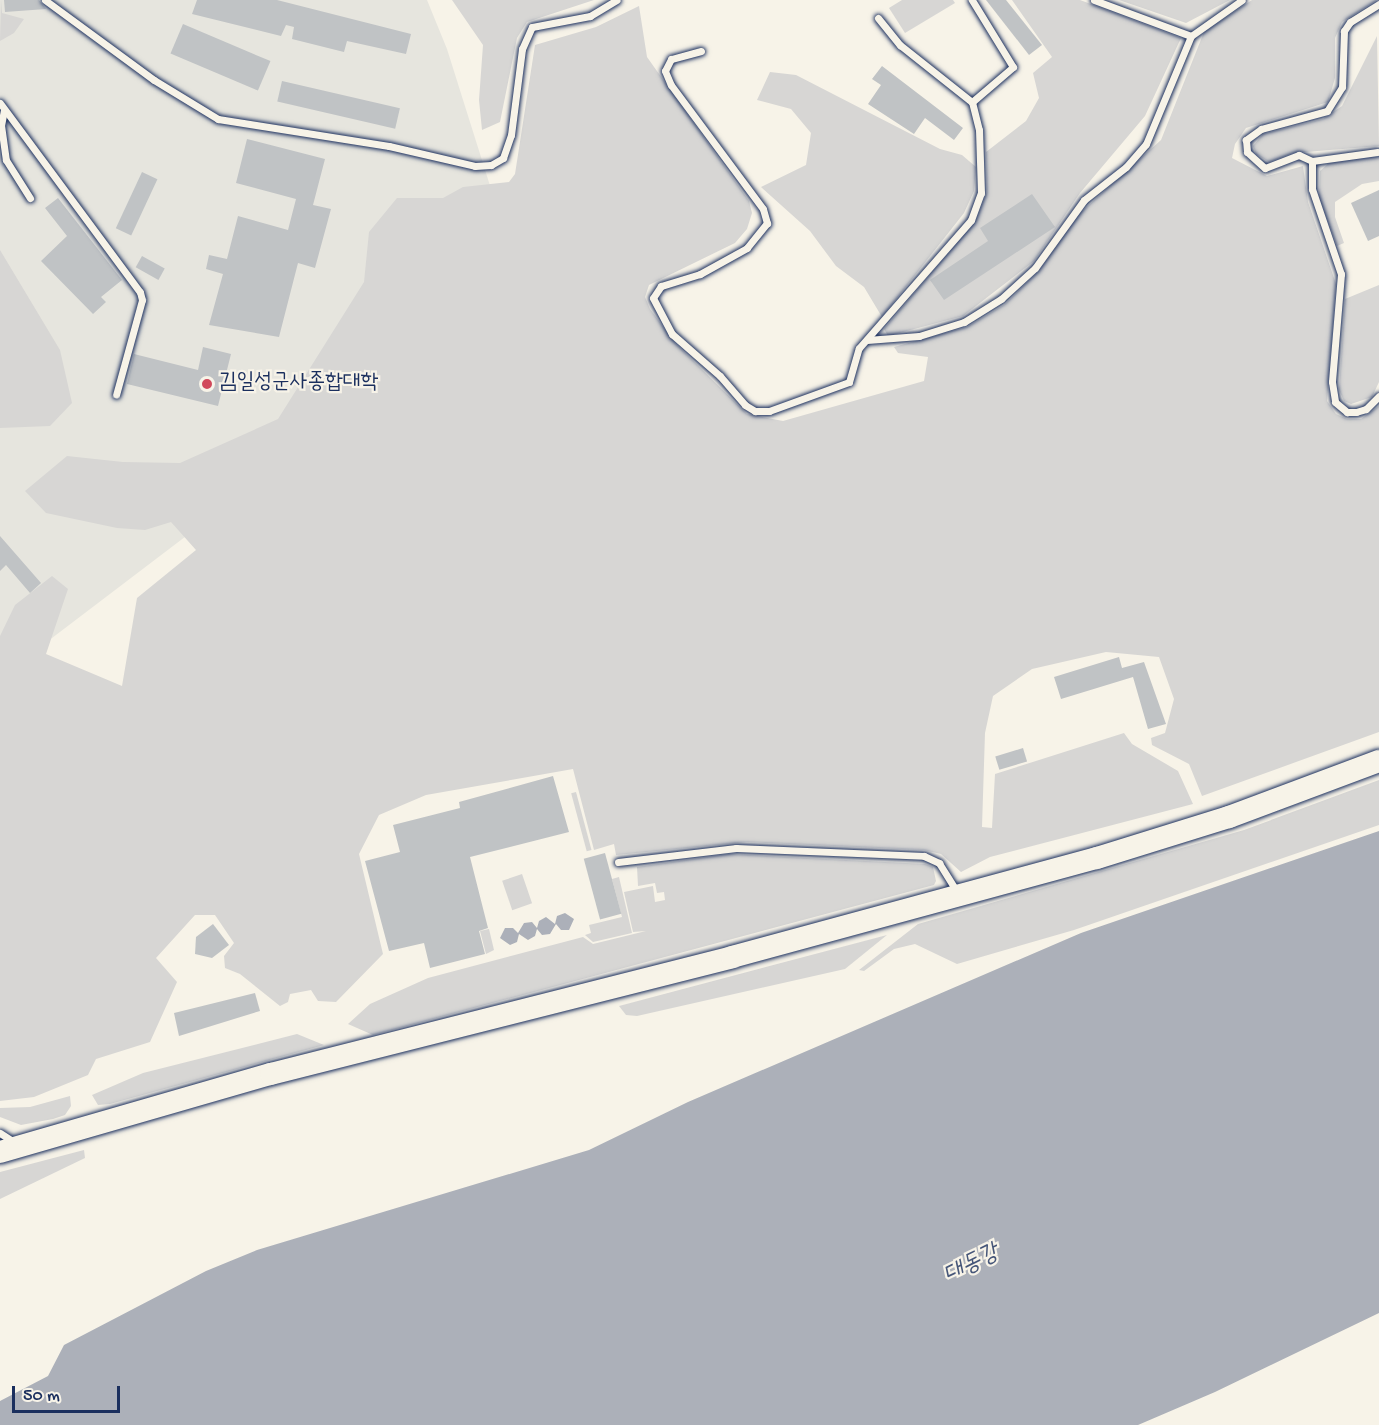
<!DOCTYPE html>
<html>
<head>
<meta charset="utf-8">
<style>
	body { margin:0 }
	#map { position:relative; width:1379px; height:1425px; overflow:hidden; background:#f7f3e8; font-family:"Gochi Hand","Poor Story",sans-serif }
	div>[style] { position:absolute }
	.built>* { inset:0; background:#e6e5de }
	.green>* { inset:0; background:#d7d6d4; transform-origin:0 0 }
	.water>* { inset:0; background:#acb0b9 }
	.building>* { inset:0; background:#c0c3c5; transform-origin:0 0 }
	.roads { filter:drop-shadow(0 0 2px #1b2f5e) drop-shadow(0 0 2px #1b2f5e) }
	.service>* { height:7px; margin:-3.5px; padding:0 3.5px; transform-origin:3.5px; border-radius:3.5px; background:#f7f3e8 }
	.trunk>* { height:22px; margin:-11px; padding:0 11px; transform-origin:11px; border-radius:11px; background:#f7f3e8 }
	.dots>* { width:16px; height:16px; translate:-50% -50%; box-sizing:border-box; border:3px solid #f7f3e8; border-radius:50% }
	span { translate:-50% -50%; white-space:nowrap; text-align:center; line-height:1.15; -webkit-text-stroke:4.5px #f7f3e8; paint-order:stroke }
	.poi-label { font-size:22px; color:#1b2f5e }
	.left { translate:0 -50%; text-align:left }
	.water-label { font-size:24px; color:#465679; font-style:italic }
	.scale { position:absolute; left:12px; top:1386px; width:108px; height:27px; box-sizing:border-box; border:3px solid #1b2f5e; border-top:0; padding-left:8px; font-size:18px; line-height:21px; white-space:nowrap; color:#1b2f5e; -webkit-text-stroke:4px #f7f3e8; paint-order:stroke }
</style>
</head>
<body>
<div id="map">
	<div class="built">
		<i style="clip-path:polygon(0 0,427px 0,447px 49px,531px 316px,298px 451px,52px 638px,0 660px)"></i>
	</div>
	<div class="green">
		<i style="clip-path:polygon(1px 0,2px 13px,24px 19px,14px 33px,0 41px)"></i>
		<i style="clip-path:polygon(452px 0,594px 0,527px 22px,517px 38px,500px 122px,482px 130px,479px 100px,483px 45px)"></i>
		<i style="clip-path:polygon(902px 0,953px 0,955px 3px,905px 33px,889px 8px)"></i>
		<i style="clip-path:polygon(1012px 0,1080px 0,1181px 38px,1145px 116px,1080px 193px,1034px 261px,963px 316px,888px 336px,884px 329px,976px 220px,987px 192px,986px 152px,1026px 121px,1039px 98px,1033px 73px,1052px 57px)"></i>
		<i style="clip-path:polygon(1119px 0,1230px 0,1186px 23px)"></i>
		<i style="clip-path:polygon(1252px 0,1377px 0,1342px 22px,1335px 38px,1335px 78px,1328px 102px,1246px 128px,1235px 144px,1232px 158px,1267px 176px,1303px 166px,1308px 202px,1336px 284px,1327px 401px,1336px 414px,1347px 419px,1361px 419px,1379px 406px,1379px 732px,1202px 796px,1189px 764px,1152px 745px,1151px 738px,1165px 733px,1174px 699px,1159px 657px,1106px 652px,1032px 669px,993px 696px,985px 733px,982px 827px,992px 828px,995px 774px,1124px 733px,1132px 744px,1178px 771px,1193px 804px,990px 857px,961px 872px,941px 854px,924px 850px,747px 842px,616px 855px,614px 844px,594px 850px,573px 769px,426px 795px,379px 815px,359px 854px,383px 954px,336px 1002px,318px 1001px,311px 990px,290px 994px,288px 1002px,280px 1006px,240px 974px,225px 968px,224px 956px,234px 943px,215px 915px,195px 915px,156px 958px,177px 982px,150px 1042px,96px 1059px,88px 1075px,34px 1097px,0 1101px,0 636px,15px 605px,52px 576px,68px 589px,46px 654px,122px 686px,137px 598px,196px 550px,171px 522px,145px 530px,117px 528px,46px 513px,25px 491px,67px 456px,123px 462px,180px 463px,278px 419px,364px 282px,369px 232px,397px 198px,443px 198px,463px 187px,509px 182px,515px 174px,535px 45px,596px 27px,639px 6px,647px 57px,749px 201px,752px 213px,747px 229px,735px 243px,649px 285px,645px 297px,650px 309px,675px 343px,747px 414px,783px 421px,924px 381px,928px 357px,898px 353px,894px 347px,967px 327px,1004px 305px,1038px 272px,1078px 215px,1161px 140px,1204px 32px)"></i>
		<i style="clip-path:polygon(1377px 36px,1379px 146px,1293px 153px,1269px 162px,1256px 154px,1253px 146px,1263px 134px,1323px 119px,1342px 106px)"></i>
		<i style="clip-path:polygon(770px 72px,796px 75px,940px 149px,962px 155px,976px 167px,974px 191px,964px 213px,882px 317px,864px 287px,836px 266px,810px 231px,761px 187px,806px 165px,811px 133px,791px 109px,757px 100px)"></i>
		<i style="clip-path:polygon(1370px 156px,1379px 156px,1379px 181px,1362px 184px,1335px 202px,1335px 217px,1344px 243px,1337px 246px,1319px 197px,1320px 171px,1329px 163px)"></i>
		<i style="clip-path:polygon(0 250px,60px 350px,72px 403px,50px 426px,0 428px)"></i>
		<i style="clip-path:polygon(1379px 285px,1379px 382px,1372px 397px,1351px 404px,1344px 401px,1339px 390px,1345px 299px)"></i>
		<i style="clip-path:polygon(1379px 780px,1379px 825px,1074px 930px,957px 964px,915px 944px,894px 949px,864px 971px,859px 970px,918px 924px,1244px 830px)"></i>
		<i style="left:576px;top:792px;width:60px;height:5px;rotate:75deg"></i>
		<i style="clip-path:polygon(729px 854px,925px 864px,933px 867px,936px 881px,934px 885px,373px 1035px,348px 1024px,370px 1004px,428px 978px,583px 937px,593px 944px,646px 931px,633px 932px,624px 892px,653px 886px,655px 902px,665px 900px,664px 892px,657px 893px,655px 883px,638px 886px,637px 867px)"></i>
		<i style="left:522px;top:874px;width:31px;height:21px;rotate:71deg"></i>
		<i style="clip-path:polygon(619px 877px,632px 933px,593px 942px,585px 935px,591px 933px,589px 925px,622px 917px,612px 879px)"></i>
		<i style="clip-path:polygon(489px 929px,494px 950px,486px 954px,480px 931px)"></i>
		<i style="clip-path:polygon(887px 935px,845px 969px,637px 1016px,626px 1015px,619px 1006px)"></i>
		<i style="clip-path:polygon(297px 1034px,324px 1045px,110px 1104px,98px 1105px,92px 1095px,143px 1073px)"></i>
		<i style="clip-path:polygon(70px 1096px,71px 1106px,65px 1115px,53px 1119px,21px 1125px,0 1117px,0 1108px,30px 1107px)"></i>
		<i style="clip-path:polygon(84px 1150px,85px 1158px,0 1199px,0 1172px)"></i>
	</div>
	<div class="water">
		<i style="clip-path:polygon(1379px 831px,1379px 1313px,1215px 1392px,1138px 1425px,0 1425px,0 1401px,48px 1376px,64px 1345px,206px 1271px,257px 1250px,589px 1150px,688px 1102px,1081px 933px)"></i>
		<i style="clip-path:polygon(565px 913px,574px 919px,569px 930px,561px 930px,556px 924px,550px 934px,542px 935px,537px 929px,535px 936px,528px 940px,519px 934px,517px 942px,510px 945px,500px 938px,505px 928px,513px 928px,518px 933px,524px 923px,532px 922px,537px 928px,539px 921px,546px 917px,555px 924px,557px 916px)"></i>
	</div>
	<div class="building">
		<i style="clip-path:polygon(4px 0,39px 0,46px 9px,5px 12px)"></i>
		<i style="clip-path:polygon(197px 0,277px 0,411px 34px,406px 54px,347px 41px,344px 52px,292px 39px,294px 27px,286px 25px,281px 36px,192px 14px)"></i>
		<i style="clip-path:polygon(986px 0,1006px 0,1042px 45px,1029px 55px)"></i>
		<i style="left:183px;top:24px;width:95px;height:32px;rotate:23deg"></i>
		<i style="clip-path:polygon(882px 66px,963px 128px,954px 140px,925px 118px,914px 134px,868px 104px,881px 85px,872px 79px)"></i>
		<i style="left:282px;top:81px;width:121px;height:21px;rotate:13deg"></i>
		<i style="clip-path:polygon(247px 139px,325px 159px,313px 205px,331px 209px,315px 268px,298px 263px,279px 337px,209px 325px,223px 274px,206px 269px,209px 255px,227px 259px,238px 216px,288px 230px,296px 199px,236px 183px)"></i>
		<i style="left:142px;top:172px;width:17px;height:62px;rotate:25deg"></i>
		<i style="clip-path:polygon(1379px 190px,1379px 236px,1368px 241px,1351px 203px)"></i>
		<i style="clip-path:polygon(1032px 194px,1055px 227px,944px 300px,930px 280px,988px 241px,980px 228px)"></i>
		<i style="clip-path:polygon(58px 198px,122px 280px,101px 297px,106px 302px,93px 314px,41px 261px,67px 236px,45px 208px)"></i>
		<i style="left:142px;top:256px;width:26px;height:13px;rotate:29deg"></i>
		<i style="clip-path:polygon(203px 347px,231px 354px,218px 406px,127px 384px,134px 354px,198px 370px)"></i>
		<i style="clip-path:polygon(0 536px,41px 583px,30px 593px,6px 565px,0 571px)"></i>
		<i style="clip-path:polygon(1119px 657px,1122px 668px,1144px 662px,1166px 724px,1148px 729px,1133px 677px,1061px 699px,1054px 677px)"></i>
		<i style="left:1023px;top:748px;width:14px;height:29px;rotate:73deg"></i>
		<i style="clip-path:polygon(553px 776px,569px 832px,470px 857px,488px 928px,479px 931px,485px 954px,430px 968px,424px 943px,389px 951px,365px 861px,400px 852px,393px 825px,460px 808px,459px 802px)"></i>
		<i style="left:605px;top:853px;width:63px;height:22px;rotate:75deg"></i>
		<i style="clip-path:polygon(213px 924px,229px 945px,212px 958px,195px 954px,196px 937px)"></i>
		<i style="clip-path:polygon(255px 993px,260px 1011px,179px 1036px,174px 1013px)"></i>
	</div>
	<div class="roads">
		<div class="service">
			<i style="left:45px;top:0;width:135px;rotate:36.3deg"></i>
			<i style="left:154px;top:80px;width:75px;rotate:31.4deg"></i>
			<i style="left:218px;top:119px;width:173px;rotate:9deg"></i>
			<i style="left:389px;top:146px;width:88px;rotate:13.1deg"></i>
			<i style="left:475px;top:166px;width:16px;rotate:-4deg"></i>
			<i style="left:491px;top:165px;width:14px;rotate:-30deg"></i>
			<i style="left:503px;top:158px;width:24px;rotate:-71deg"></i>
			<i style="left:511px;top:135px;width:87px;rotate:-82.7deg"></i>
			<i style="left:522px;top:49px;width:24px;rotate:-66deg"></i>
			<i style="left:532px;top:27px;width:59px;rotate:-10.7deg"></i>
			<i style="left:590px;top:16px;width:31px;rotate:-31deg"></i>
			<i style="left:1094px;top:0;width:103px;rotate:20.4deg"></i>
			<i style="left:1379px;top:4px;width:34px;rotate:148deg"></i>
			<i style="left:1350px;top:22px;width:11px;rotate:124deg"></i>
			<i style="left:1344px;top:31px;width:56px;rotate:92deg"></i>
			<i style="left:1342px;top:87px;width:28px;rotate:122deg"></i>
			<i style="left:1327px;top:111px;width:68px;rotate:164.7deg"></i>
			<i style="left:1261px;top:129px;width:19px;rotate:144deg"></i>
			<i style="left:1246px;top:140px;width:12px;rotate:85deg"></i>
			<i style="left:1247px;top:152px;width:24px;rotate:42deg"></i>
			<i style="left:1265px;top:168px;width:36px;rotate:-21deg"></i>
			<i style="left:1299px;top:155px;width:14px;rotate:25deg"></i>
			<i style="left:1312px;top:161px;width:28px;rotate:90deg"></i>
			<i style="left:1312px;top:189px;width:90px;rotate:71.2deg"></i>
			<i style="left:1341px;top:274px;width:108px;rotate:94.8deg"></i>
			<i style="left:1332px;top:382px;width:20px;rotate:81deg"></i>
			<i style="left:1335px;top:402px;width:16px;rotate:40deg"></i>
			<i style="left:1347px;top:412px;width:9px"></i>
			<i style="left:1356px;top:412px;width:10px;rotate:-17deg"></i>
			<i style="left:1366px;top:409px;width:18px;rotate:-45deg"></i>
			<i style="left:878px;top:18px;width:35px;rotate:51deg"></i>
			<i style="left:900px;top:45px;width:92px;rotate:38.4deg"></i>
			<i style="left:972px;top:102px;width:54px;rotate:-40.5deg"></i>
			<i style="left:1013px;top:67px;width:79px;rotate:-121.5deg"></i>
			<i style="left:701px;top:51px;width:31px;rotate:165deg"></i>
			<i style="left:671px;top:59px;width:13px;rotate:117deg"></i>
			<i style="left:665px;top:71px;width:15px;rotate:67deg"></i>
			<i style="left:671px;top:85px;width:154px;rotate:53.4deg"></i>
			<i style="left:763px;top:209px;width:15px;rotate:74deg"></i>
			<i style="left:767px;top:223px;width:32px;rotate:129deg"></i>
			<i style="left:747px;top:248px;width:54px;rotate:151deg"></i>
			<i style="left:700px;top:274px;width:41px;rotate:162.9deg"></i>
			<i style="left:661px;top:286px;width:14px;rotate:124deg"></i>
			<i style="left:653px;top:298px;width:41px;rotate:62.2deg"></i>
			<i style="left:672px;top:334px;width:64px;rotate:41.2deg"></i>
			<i style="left:720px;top:376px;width:38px;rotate:49deg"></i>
			<i style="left:745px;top:405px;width:12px;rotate:31deg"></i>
			<i style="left:755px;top:411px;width:14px"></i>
			<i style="left:769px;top:411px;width:85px;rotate:-19.9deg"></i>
			<i style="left:849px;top:382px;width:35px;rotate:-74deg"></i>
			<i style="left:859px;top:348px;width:170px;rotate:-48.8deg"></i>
			<i style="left:971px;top:220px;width:29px;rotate:-70deg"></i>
			<i style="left:981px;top:193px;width:63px;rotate:-91.8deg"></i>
			<i style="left:979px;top:130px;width:29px;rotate:-104deg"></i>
			<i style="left:0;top:103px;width:235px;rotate:53.5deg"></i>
			<i style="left:140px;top:292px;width:8px;rotate:76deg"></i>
			<i style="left:142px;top:300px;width:98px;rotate:105.3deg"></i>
			<i style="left:4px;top:110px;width:15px;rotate:101deg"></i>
			<i style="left:1px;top:125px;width:35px;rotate:82deg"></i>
			<i style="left:6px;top:160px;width:45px;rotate:57.7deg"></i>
			<i style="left:1312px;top:161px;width:66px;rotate:-7.9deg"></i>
			<i style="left:867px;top:340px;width:52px;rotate:-4.4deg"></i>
			<i style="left:919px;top:336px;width:47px;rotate:-17.3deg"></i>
			<i style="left:964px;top:322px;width:44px;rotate:-31.9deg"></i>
			<i style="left:1001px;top:299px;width:46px;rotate:-42.4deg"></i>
			<i style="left:1035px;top:268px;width:84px;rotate:-54.2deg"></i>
			<i style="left:1084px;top:200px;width:53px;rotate:-38.2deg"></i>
			<i style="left:1126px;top:167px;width:30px;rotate:-49deg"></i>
			<i style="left:1146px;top:144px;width:117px;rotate:-67.4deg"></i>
			<i style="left:1191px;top:36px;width:62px;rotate:-35.2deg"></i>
			<i style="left:618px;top:862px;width:119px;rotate:-6.8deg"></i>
			<i style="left:736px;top:848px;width:188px;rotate:2.4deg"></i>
			<i style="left:924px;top:856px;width:17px;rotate:25deg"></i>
			<i style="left:939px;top:863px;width:36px;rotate:58deg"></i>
			<i style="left:0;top:1133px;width:17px;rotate:33deg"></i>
		</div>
		<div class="trunk">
			<i style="left:0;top:1152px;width:282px;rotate:-16.1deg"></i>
			<i style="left:271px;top:1074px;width:476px;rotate:-14.2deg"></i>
			<i style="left:732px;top:957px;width:378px;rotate:-15.2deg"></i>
			<i style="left:1097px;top:858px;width:138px;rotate:-17.3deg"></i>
			<i style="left:1229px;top:817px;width:160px;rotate:-20.5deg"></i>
		</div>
	</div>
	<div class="dots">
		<i style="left:207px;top:384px;background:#d1495b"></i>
	</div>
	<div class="poi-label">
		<span class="left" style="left:219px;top:384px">김일성군사종합대학</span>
	</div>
	<div class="water-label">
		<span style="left:972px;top:1265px;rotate:-26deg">대동강</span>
	</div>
	<div class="scale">50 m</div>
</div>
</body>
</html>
